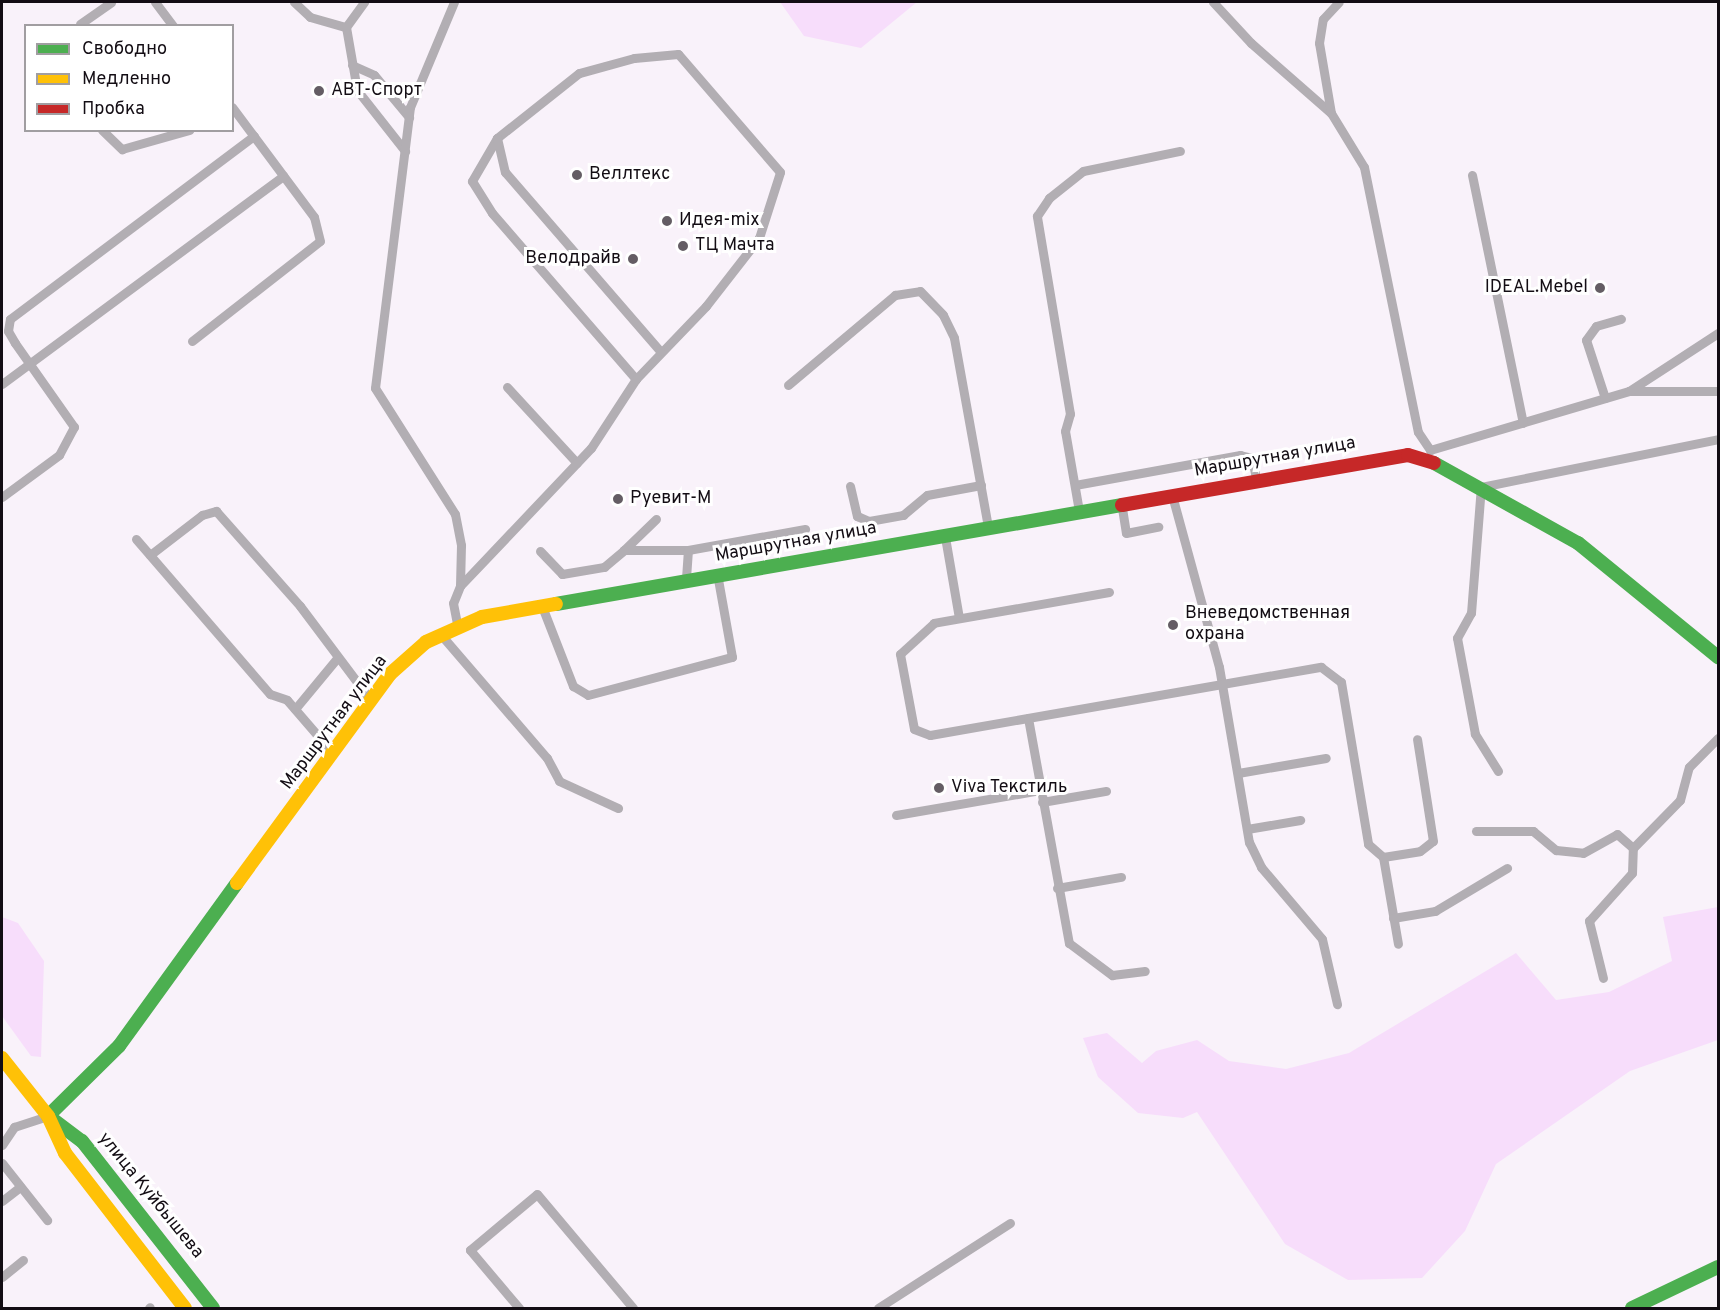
<!DOCTYPE html>
<html>
<head>
<meta charset="utf-8">
<style>
	body { margin:0 }
	#map { position:relative; width:1720px; height:1310px; overflow:hidden; background:#f9f2fa; font-family:Overpass,sans-serif }
	div>[style] { position:absolute }
	.green>* { inset:0; background:#f7ddfb }
	.lane>* { height:9px; margin:-4.5px; padding:0 4.5px; transform-origin:4.5px; border-radius:4.5px; background:#b2aeb3 }
	.fast>* { height:14px; margin:-7px; padding:0 7px; transform-origin:7px; border-radius:7px; background:#4caf50 }
	.slow>* { height:14px; margin:-7px; padding:0 7px; transform-origin:7px; border-radius:7px; background:#ffc107 }
	.jam>* { height:14px; margin:-7px; padding:0 7px; transform-origin:7px; border-radius:7px; background:#c62828 }
	.dots>* { width:16px; height:16px; translate:-50% -50%; box-sizing:border-box; border:3px solid #fff; border-radius:50% }
	span { translate:-50% -50%; white-space:nowrap; text-align:center; line-height:1.15; -webkit-text-stroke:6px #fff; paint-order:stroke }
	.poi-label { font-size:18px; color:#130d14 }
	.left { translate:0 -50%; text-align:left }
	.right { translate:-100% -50%; text-align:right }
	.street-label { font-size:18px; color:#130d14 }
	.frame { position:absolute; inset:0; border:3px solid #130d14; pointer-events:none }
	.legend { position:absolute; left:24px; top:24px; width:210px; height:108px; box-sizing:border-box; background:#fff; border:2px solid #a19ea1; margin:0; padding:8px 10px; list-style:none; font-size:18px; color:#130d14 }
	.legend li { display:flex; align-items:center; gap:12px; height:30px }
	.legend b { width:30px; border:2px solid #a19ea1 }
</style>
</head>
<body>
<div id="map">
	<div class="green">
		<i style="clip-path:polygon(780px 2px,858px 3px,917px 2px,861px 48px,804px 36px)"></i>
		<i style="clip-path:polygon(1718px 907px,1718px 1040px,1630px 1071px,1496px 1164px,1465px 1231px,1422px 1278px,1348px 1280px,1285px 1244px,1197px 1112px,1183px 1118px,1138px 1113px,1098px 1077px,1083px 1038px,1107px 1033px,1142px 1063px,1156px 1051px,1197px 1040px,1229px 1061px,1286px 1069px,1349px 1053px,1516px 953px,1556px 1000px,1609px 992px,1672px 961px,1663px 917px)"></i>
		<i style="clip-path:polygon(2px 917px,18px 923px,44px 961px,41px 1057px,31px 1056px,2px 1016px)"></i>
	</div>
	<div class="lane">
		<i style="left:155px;top:2px;width:30px;rotate:53deg"></i>
		<i style="left:294px;top:2px;width:22px;rotate:43deg"></i>
		<i style="left:310px;top:17px;width:37px;rotate:16deg"></i>
		<i style="left:346px;top:27px;width:64px;rotate:80.1deg"></i>
		<i style="left:357px;top:90px;width:78px;rotate:51.8deg"></i>
		<i style="left:454px;top:2px;width:114px;rotate:112.7deg"></i>
		<i style="left:410px;top:107px;width:283px;rotate:97.1deg"></i>
		<i style="left:375px;top:388px;width:149px;rotate:57.6deg"></i>
		<i style="left:455px;top:514px;width:32px;rotate:79deg"></i>
		<i style="left:461px;top:545px;width:41px;rotate:91.4deg"></i>
		<i style="left:460px;top:586px;width:18px;rotate:112deg"></i>
		<i style="left:453px;top:603px;width:21px;rotate:79deg"></i>
		<i style="left:1213px;top:2px;width:56px;rotate:47.2deg"></i>
		<i style="left:1251px;top:43px;width:106px;rotate:41.2deg"></i>
		<i style="left:1331px;top:113px;width:63px;rotate:58.6deg"></i>
		<i style="left:1364px;top:167px;width:270px;rotate:78.5deg"></i>
		<i style="left:1418px;top:432px;width:22px;rotate:56deg"></i>
		<i style="left:1430px;top:450px;width:208px;rotate:-16.5deg"></i>
		<i style="left:1629px;top:391px;width:89px"></i>
		<i style="left:80px;top:24px;width:38px;rotate:-35deg"></i>
		<i style="left:346px;top:27px;width:31px;rotate:-54deg"></i>
		<i style="left:352px;top:65px;width:24px;rotate:24deg"></i>
		<i style="left:374px;top:75px;width:55px;rotate:50.2deg"></i>
		<i style="left:1331px;top:113px;width:71px;rotate:-99.7deg"></i>
		<i style="left:1319px;top:43px;width:24px;rotate:-81deg"></i>
		<i style="left:1323px;top:19px;width:23px;rotate:-47deg"></i>
		<i style="left:102px;top:130px;width:28px;rotate:44deg"></i>
		<i style="left:122px;top:149px;width:70px;rotate:-15.8deg"></i>
		<i style="left:497px;top:138px;width:50px;rotate:120.2deg"></i>
		<i style="left:472px;top:181px;width:38px;rotate:58deg"></i>
		<i style="left:492px;top:213px;width:220px;rotate:49.1deg"></i>
		<i style="left:1472px;top:175px;width:253px;rotate:78.4deg"></i>
		<i style="left:192px;top:341px;width:162px;rotate:-38deg"></i>
		<i style="left:320px;top:241px;width:25px;rotate:-104deg"></i>
		<i style="left:314px;top:217px;width:137px;rotate:-126.7deg"></i>
		<i style="left:2px;top:384px;width:350px;rotate:-36.5deg"></i>
		<i style="left:788px;top:385px;width:140px;rotate:-40.1deg"></i>
		<i style="left:895px;top:295px;width:25px;rotate:-9deg"></i>
		<i style="left:920px;top:291px;width:33px;rotate:46deg"></i>
		<i style="left:943px;top:315px;width:25px;rotate:64deg"></i>
		<i style="left:954px;top:338px;width:192px;rotate:79.8deg"></i>
		<i style="left:507px;top:387px;width:103px;rotate:47.4deg"></i>
		<i style="left:1629px;top:391px;width:106px;rotate:-33.1deg"></i>
		<i style="left:1605px;top:398px;width:61px;rotate:-108.1deg"></i>
		<i style="left:1586px;top:340px;width:17px;rotate:-54deg"></i>
		<i style="left:1596px;top:326px;width:26px;rotate:-16deg"></i>
		<i style="left:1075px;top:485px;width:168px;rotate:-10.3deg"></i>
		<i style="left:1240px;top:455px;width:12px;rotate:14deg"></i>
		<i style="left:1252px;top:458px;width:20px;rotate:79deg"></i>
		<i style="left:850px;top:486px;width:31px;rotate:77deg"></i>
		<i style="left:857px;top:516px;width:13px;rotate:23deg"></i>
		<i style="left:869px;top:521px;width:35px;rotate:-10deg"></i>
		<i style="left:903px;top:515px;width:31px;rotate:-40deg"></i>
		<i style="left:927px;top:495px;width:55px;rotate:-10.5deg"></i>
		<i style="left:2px;top:497px;width:71px;rotate:-36.4deg"></i>
		<i style="left:59px;top:455px;width:32px;rotate:-62deg"></i>
		<i style="left:74px;top:427px;width:103px;rotate:-125.1deg"></i>
		<i style="left:15px;top:343px;width:14px;rotate:-120deg"></i>
		<i style="left:8px;top:331px;width:12px;rotate:-81deg"></i>
		<i style="left:10px;top:319px;width:305px;rotate:-36.9deg"></i>
		<i style="left:1173px;top:499px;width:174px;rotate:74.7deg"></i>
		<i style="left:1219px;top:667px;width:178px;rotate:80.3deg"></i>
		<i style="left:1249px;top:842px;width:28px;rotate:64deg"></i>
		<i style="left:1261px;top:867px;width:94px;rotate:49.7deg"></i>
		<i style="left:1322px;top:939px;width:67px;rotate:77deg"></i>
		<i style="left:1122px;top:508px;width:25px;rotate:81deg"></i>
		<i style="left:1126px;top:533px;width:33px;rotate:-11deg"></i>
		<i style="left:1079px;top:511px;width:81px;rotate:-99.9deg"></i>
		<i style="left:1065px;top:431px;width:18px;rotate:-74deg"></i>
		<i style="left:1070px;top:414px;width:201px;rotate:-99.5deg"></i>
		<i style="left:1037px;top:216px;width:22px;rotate:-56deg"></i>
		<i style="left:1049px;top:198px;width:43px;rotate:-38.5deg"></i>
		<i style="left:1083px;top:171px;width:99px;rotate:-11.7deg"></i>
		<i style="left:656px;top:519px;width:45px;rotate:135.9deg"></i>
		<i style="left:624px;top:550px;width:64px"></i>
		<i style="left:688px;top:550px;width:119px;rotate:-10.2deg"></i>
		<i style="left:945px;top:537px;width:82px;rotate:80.2deg"></i>
		<i style="left:136px;top:539px;width:205px;rotate:49.2deg"></i>
		<i style="left:270px;top:694px;width:18px;rotate:19deg"></i>
		<i style="left:287px;top:700px;width:67px;rotate:49.2deg"></i>
		<i style="left:540px;top:551px;width:32px;rotate:46deg"></i>
		<i style="left:562px;top:574px;width:43px;rotate:-9.5deg"></i>
		<i style="left:604px;top:567px;width:26px;rotate:-40deg"></i>
		<i style="left:150px;top:555px;width:66px;rotate:-37.6deg"></i>
		<i style="left:202px;top:515px;width:15px;rotate:-16deg"></i>
		<i style="left:216px;top:511px;width:127px;rotate:48.5deg"></i>
		<i style="left:300px;top:606px;width:115px;rotate:53.1deg"></i>
		<i style="left:686px;top:578px;width:28px;rotate:-86deg"></i>
		<i style="left:460px;top:586px;width:190px;rotate:-46.5deg"></i>
		<i style="left:591px;top:448px;width:82px;rotate:-56.9deg"></i>
		<i style="left:636px;top:379px;width:101px;rotate:-46.2deg"></i>
		<i style="left:706px;top:306px;width:86px;rotate:-52.1deg"></i>
		<i style="left:759px;top:238px;width:69px;rotate:-72.3deg"></i>
		<i style="left:780px;top:172px;width:156px;rotate:-130.8deg"></i>
		<i style="left:678px;top:54px;width:44px;rotate:174.8deg"></i>
		<i style="left:634px;top:58px;width:57px;rotate:164.7deg"></i>
		<i style="left:579px;top:73px;width:105px;rotate:141.6deg"></i>
		<i style="left:497px;top:138px;width:35px;rotate:77deg"></i>
		<i style="left:505px;top:172px;width:237px;rotate:49.1deg"></i>
		<i style="left:1109px;top:592px;width:178px;rotate:170deg"></i>
		<i style="left:934px;top:623px;width:46px;rotate:137.6deg"></i>
		<i style="left:900px;top:654px;width:76px;rotate:79.4deg"></i>
		<i style="left:914px;top:729px;width:17px;rotate:21deg"></i>
		<i style="left:930px;top:735px;width:397px;rotate:-9.9deg"></i>
		<i style="left:1321px;top:667px;width:25px;rotate:37deg"></i>
		<i style="left:1341px;top:682px;width:164px;rotate:80.5deg"></i>
		<i style="left:1368px;top:844px;width:20px;rotate:41deg"></i>
		<i style="left:1383px;top:857px;width:88px;rotate:80.2deg"></i>
		<i style="left:543px;top:609px;width:83px;rotate:68.7deg"></i>
		<i style="left:573px;top:686px;width:17px;rotate:31deg"></i>
		<i style="left:588px;top:695px;width:149px;rotate:-14.8deg"></i>
		<i style="left:732px;top:657px;width:79px;rotate:-100.2deg"></i>
		<i style="left:442px;top:636px;width:161px;rotate:49.3deg"></i>
		<i style="left:547px;top:758px;width:26px;rotate:62deg"></i>
		<i style="left:559px;top:781px;width:65px;rotate:24.6deg"></i>
		<i style="left:295px;top:709px;width:67px;rotate:-50.4deg"></i>
		<i style="left:1028px;top:718px;width:229px;rotate:79.7deg"></i>
		<i style="left:1069px;top:943px;width:54px;rotate:36.7deg"></i>
		<i style="left:1112px;top:975px;width:33px;rotate:-7deg"></i>
		<i style="left:1498px;top:771px;width:44px;rotate:-121.9deg"></i>
		<i style="left:1475px;top:734px;width:98px;rotate:-100.6deg"></i>
		<i style="left:1457px;top:638px;width:29px;rotate:-61deg"></i>
		<i style="left:1471px;top:613px;width:126px;rotate:-85.5deg"></i>
		<i style="left:1481px;top:487px;width:242px;rotate:-11.4deg"></i>
		<i style="left:1238px;top:773px;width:89px;rotate:-9.7deg"></i>
		<i style="left:1042px;top:802px;width:65px;rotate:-9.8deg"></i>
		<i style="left:896px;top:815px;width:146px;rotate:-9.8deg"></i>
		<i style="left:1247px;top:829px;width:54px;rotate:-9.6deg"></i>
		<i style="left:1476px;top:831px;width:57px"></i>
		<i style="left:1533px;top:831px;width:30px;rotate:40deg"></i>
		<i style="left:1556px;top:850px;width:27px;rotate:6deg"></i>
		<i style="left:1583px;top:853px;width:39px;rotate:-29deg"></i>
		<i style="left:1617px;top:834px;width:21px;rotate:41deg"></i>
		<i style="left:1383px;top:857px;width:37px;rotate:-9deg"></i>
		<i style="left:1420px;top:851px;width:16px;rotate:-38deg"></i>
		<i style="left:1433px;top:841px;width:103px;rotate:-98.9deg"></i>
		<i style="left:1057px;top:888px;width:65px;rotate:-9.8deg"></i>
		<i style="left:1393px;top:918px;width:43px;rotate:-9.5deg"></i>
		<i style="left:1435px;top:911px;width:84px;rotate:-30.8deg"></i>
		<i style="left:1603px;top:978px;width:59px;rotate:-103.8deg"></i>
		<i style="left:1589px;top:921px;width:64px;rotate:-48.1deg"></i>
		<i style="left:1632px;top:873px;width:25px;rotate:-88deg"></i>
		<i style="left:1633px;top:848px;width:67px;rotate:-45.6deg"></i>
		<i style="left:1680px;top:800px;width:34px;rotate:-75deg"></i>
		<i style="left:1689px;top:767px;width:41px;rotate:-45deg"></i>
		<i style="left:2px;top:1145px;width:22px;rotate:-56deg"></i>
		<i style="left:14px;top:1127px;width:33px;rotate:-18deg"></i>
		<i style="left:2px;top:1163px;width:73px;rotate:51.7deg"></i>
		<i style="left:2px;top:1201px;width:23px;rotate:-38deg"></i>
		<i style="left:2px;top:1277px;width:27px;rotate:-39deg"></i>
		<i style="left:149px;top:1308px;width:1px;rotate:-45deg"></i>
		<i style="left:519px;top:1308px;width:76px;rotate:-130.2deg"></i>
		<i style="left:470px;top:1250px;width:87px;rotate:-39.9deg"></i>
		<i style="left:537px;top:1194px;width:149px;rotate:49.9deg"></i>
		<i style="left:878px;top:1308px;width:157px;rotate:-32.8deg"></i>
	</div>
	<div class="fast">
		<i style="left:1434px;top:463px;width:165px;rotate:29.1deg"></i>
		<i style="left:1578px;top:543px;width:181px;rotate:39.2deg"></i>
		<i style="left:556px;top:604px;width:575px;rotate:-9.92deg"></i>
		<i style="left:48px;top:1116px;width:100px;rotate:-44.6deg"></i>
		<i style="left:119px;top:1046px;width:201px;rotate:-54.1deg"></i>
		<i style="left:51px;top:1118px;width:39px;rotate:37deg"></i>
		<i style="left:82px;top:1141px;width:212px;rotate:51.9deg"></i>
		<i style="left:1632px;top:1308px;width:95px;rotate:-25.5deg"></i>
	</div>
	<div class="slow">
		<i style="left:237px;top:883px;width:259px;rotate:-53.8deg"></i>
		<i style="left:390px;top:674px;width:48px;rotate:-41.6deg"></i>
		<i style="left:426px;top:642px;width:61px;rotate:-24.1deg"></i>
		<i style="left:482px;top:617px;width:75px;rotate:-10deg"></i>
		<i style="left:2px;top:1058px;width:74px;rotate:51.6deg"></i>
		<i style="left:48px;top:1116px;width:41px;rotate:65.3deg"></i>
		<i style="left:65px;top:1153px;width:196px;rotate:52.3deg"></i>
	</div>
	<div class="jam">
		<i style="left:1122px;top:505px;width:290px;rotate:-9.9deg"></i>
		<i style="left:1408px;top:455px;width:27px;rotate:17deg"></i>
	</div>
	<div class="dots">
		<i style="left:319px;top:91px;background:#645d64"></i>
		<i style="left:577px;top:175px;background:#645d64"></i>
		<i style="left:667px;top:221px;background:#645d64"></i>
		<i style="left:683px;top:246px;background:#645d64"></i>
		<i style="left:633px;top:259px;background:#645d64"></i>
		<i style="left:1600px;top:288px;background:#645d64"></i>
		<i style="left:618px;top:499px;background:#645d64"></i>
		<i style="left:1173px;top:625px;background:#645d64"></i>
		<i style="left:939px;top:788px;background:#645d64"></i>
	</div>
	<div class="poi-label">
		<span class="left" style="left:331px;top:91px">АВТ-Спорт</span>
		<span class="left" style="left:589px;top:175px">Веллтекс</span>
		<span class="left" style="left:679px;top:221px">Идея-mix</span>
		<span class="left" style="left:695px;top:246px">ТЦ Мачта</span>
		<span class="right" style="left:621px;top:259px">Велодрайв</span>
		<span class="right" style="left:1588px;top:288px">IDEAL.Mebel</span>
		<span class="left" style="left:630px;top:499px">Руевит-М</span>
		<span class="left" style="left:1185px;top:625px">Вневедомственная<br>охрана</span>
		<span class="left" style="left:951px;top:788px">Viva Текстиль</span>
	</div>
	<div class="street-label">
		<span style="left:1275px;top:458px;rotate:-10deg">Маршрутная улица</span>
		<span style="left:796px;top:543px;rotate:-10deg">Маршрутная улица</span>
		<span style="left:335px;top:723px;rotate:-53deg">Маршрутная улица</span>
		<span style="left:150px;top:1196px;rotate:51deg">улица Куйбышева</span>
	</div>
	<div class="frame"></div>
	<ul class="legend">
	<li><b style="height:8px;background:#4caf50"></b>Свободно</li>
	<li><b style="height:8px;background:#ffc107"></b>Медленно</li>
	<li><b style="height:8px;background:#c62828"></b>Пробка</li>
	</ul>
</div>
</body>
</html>
